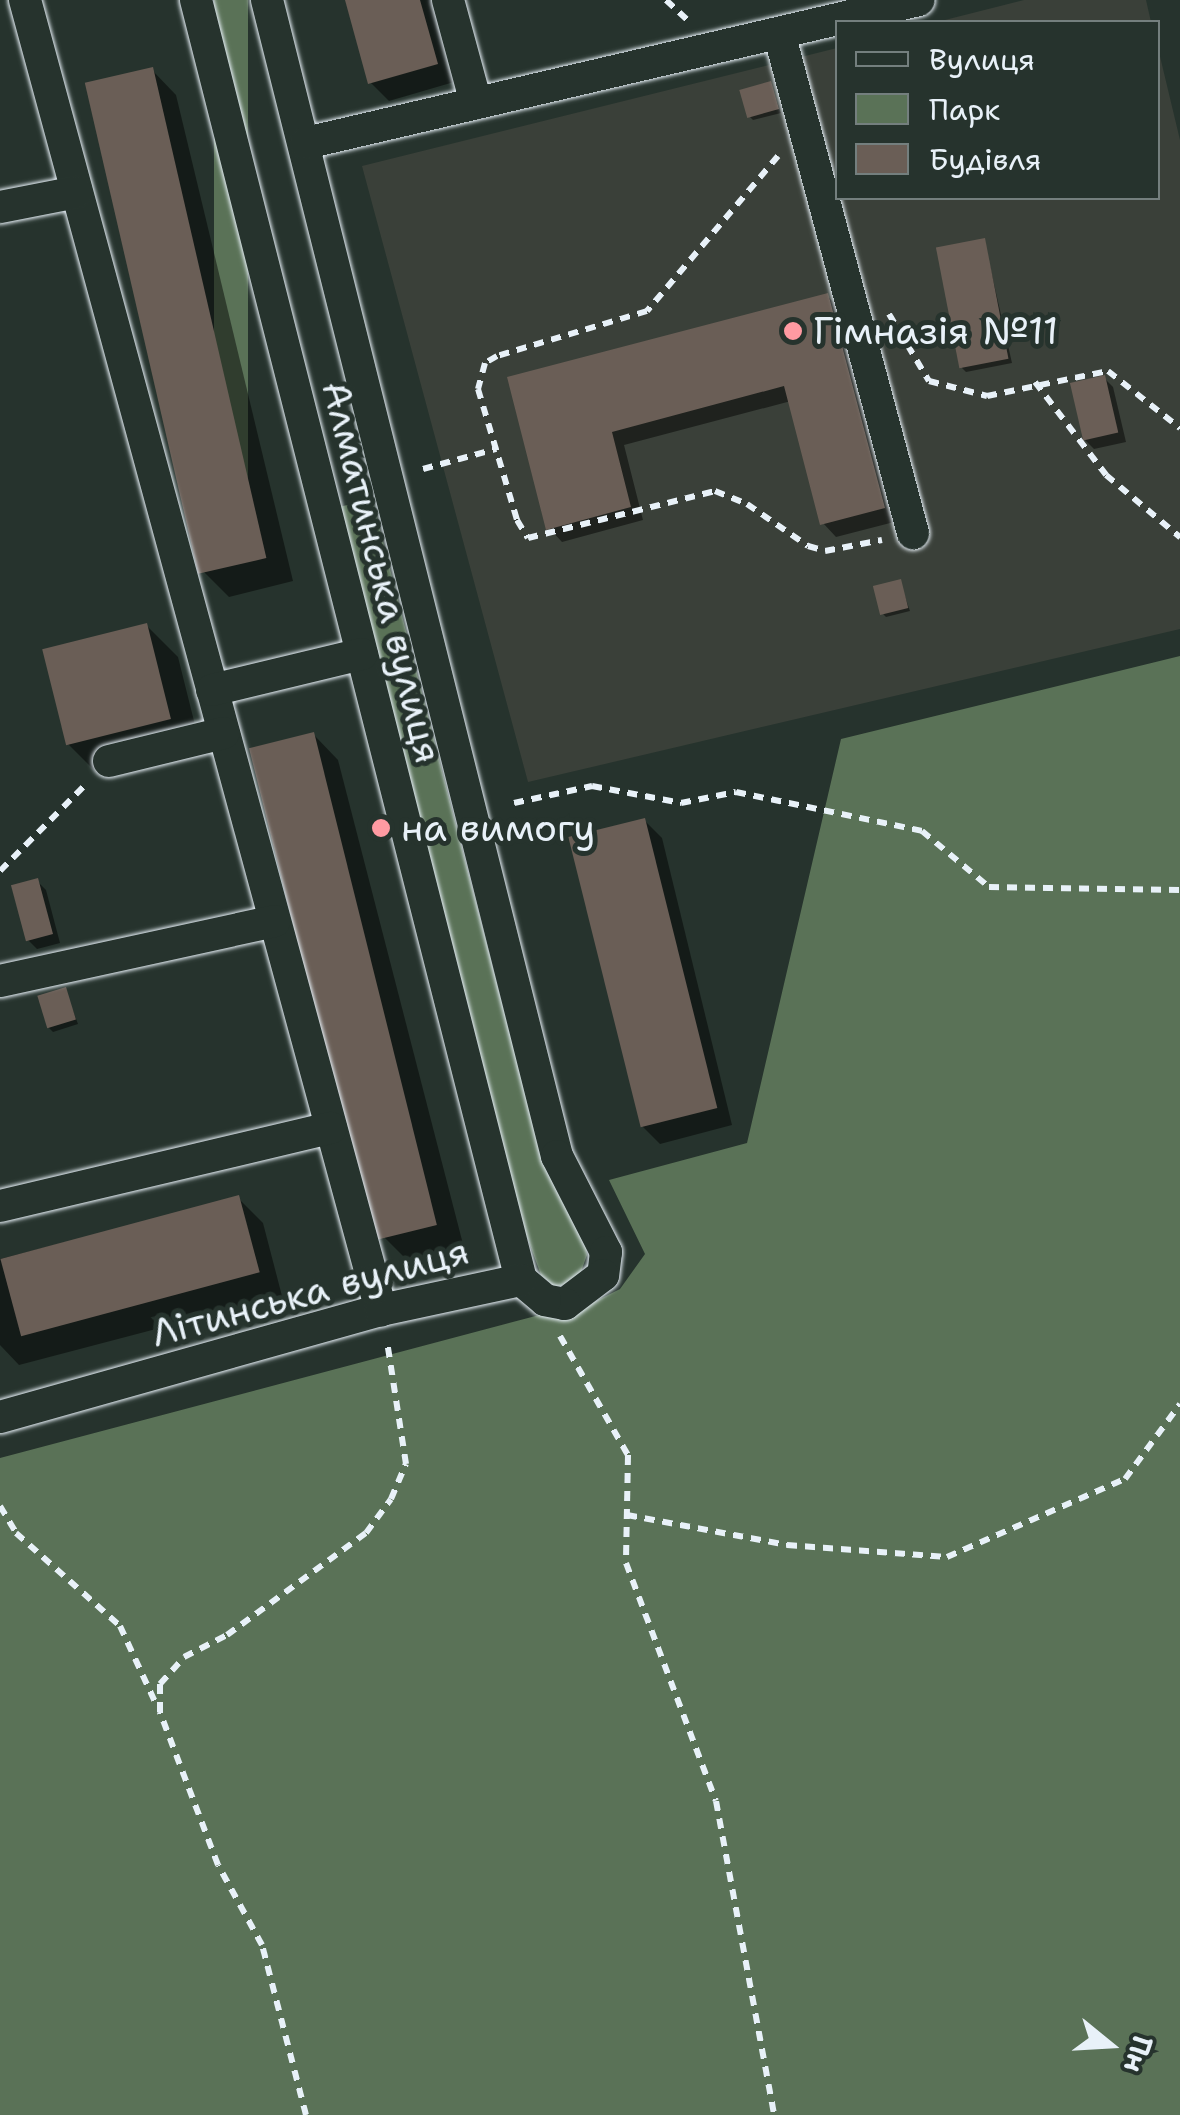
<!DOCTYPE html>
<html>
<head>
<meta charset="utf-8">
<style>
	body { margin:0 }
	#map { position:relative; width:1180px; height:2115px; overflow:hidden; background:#26332d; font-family:"Shantell Sans",sans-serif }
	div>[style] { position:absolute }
	.built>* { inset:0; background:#3a4039 }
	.green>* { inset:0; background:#5a7257; transform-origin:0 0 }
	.shadow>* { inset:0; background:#0007 }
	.building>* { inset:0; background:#6a5e56; transform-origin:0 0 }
	.path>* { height:6px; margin-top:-3px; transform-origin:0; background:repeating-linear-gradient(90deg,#e8f1f8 0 10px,transparent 0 18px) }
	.roads { filter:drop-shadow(0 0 2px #e8f1f8) drop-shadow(0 0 2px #e8f1f8) }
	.minor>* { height:32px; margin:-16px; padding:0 16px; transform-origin:16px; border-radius:16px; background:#26332d }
	.dots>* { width:28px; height:28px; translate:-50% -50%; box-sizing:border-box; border:5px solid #26332d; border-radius:50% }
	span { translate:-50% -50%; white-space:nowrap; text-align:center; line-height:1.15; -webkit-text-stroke:10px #26332d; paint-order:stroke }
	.poi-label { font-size:38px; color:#e8f1f8 }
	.left { translate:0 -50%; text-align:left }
	.street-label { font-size:38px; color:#e8f1f8 }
	.legend { position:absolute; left:835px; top:20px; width:325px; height:180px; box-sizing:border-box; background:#26332d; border:2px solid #747f7e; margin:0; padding:12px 18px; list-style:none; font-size:30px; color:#e8f1f8 }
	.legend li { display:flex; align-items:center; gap:20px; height:50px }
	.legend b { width:50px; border:2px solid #747f7e }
	.north { position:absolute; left:1060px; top:1995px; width:100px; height:100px; -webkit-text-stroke:8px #26332d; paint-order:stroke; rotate:108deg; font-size:28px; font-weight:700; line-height:40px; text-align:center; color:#e8f1f8 }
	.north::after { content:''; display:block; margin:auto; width:35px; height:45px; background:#e8f1f8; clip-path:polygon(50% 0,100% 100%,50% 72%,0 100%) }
</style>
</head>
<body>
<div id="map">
	<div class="built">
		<i style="clip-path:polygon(1024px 0,1146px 0,1151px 22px,937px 22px)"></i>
		<i style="clip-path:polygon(837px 48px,838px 198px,1158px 198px,1158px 48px,1180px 140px,1180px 629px,528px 782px,362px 166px)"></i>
	</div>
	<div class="green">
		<i style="left:214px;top:0;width:34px;height:486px"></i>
		<i style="clip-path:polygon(372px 499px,542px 1159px,584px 1228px,587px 1255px,578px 1280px,555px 1287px,541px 1275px,501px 1166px,339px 507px)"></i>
		<i style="clip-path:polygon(1180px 656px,1180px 2115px,0 2115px,0 1458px,547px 1313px,574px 1312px,620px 1289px,645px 1254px,609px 1180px,747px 1143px,841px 739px)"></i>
	</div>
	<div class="shadow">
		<i style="clip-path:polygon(348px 0,431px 0,454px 82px,389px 101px,371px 83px)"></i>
		<i style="clip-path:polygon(152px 70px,176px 95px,293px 581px,229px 597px,204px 572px)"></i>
		<i style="clip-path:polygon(770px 83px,781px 113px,753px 120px,749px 116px)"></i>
		<i style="clip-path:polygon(984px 240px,1012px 363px,966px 372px,962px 368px)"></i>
		<i style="clip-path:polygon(827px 296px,841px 309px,898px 521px,836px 537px,823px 523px,791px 401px,624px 445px,643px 520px,562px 542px,549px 528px,510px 379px)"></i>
		<i style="clip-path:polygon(1104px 378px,1113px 387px,1126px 442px,1094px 449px,1085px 440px)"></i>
		<i style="clip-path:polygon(900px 582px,910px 611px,886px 617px,882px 613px)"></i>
		<i style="clip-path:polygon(147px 626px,178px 657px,201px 749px,99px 775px,68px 744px)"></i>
		<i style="clip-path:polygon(314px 735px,338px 760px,464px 1248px,409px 1262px,385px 1238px)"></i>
		<i style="clip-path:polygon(644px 820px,662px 838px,732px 1125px,660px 1144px,642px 1126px)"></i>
		<i style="clip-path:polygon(37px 881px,46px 890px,60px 943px,37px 949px,28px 940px)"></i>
		<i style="clip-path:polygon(65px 990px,78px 1024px,53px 1032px,49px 1028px)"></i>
		<i style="clip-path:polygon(238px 1198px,263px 1223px,282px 1296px,19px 1365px,0 1345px,0 1259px)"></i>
	</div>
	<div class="building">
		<i style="clip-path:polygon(345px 0,420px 0,438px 64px,368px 84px)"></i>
		<i style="left:153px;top:67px;width:504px;height:70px;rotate:77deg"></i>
		<i style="left:771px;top:81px;width:29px;height:33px;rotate:74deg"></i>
		<i style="left:985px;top:238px;width:123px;height:50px;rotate:79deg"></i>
		<i style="clip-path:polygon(828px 293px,885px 508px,820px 525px,784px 386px,612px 432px,631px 507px,546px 530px,507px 377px)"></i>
		<i style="left:1105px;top:375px;width:59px;height:36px;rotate:77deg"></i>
		<i style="left:901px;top:579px;width:30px;height:29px;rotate:76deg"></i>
		<i style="left:147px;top:623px;width:99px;height:108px;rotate:76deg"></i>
		<i style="left:314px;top:732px;width:508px;height:67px;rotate:76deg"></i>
		<i style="left:645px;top:818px;width:299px;height:79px;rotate:76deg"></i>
		<i style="left:38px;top:878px;width:58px;height:28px;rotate:75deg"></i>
		<i style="left:66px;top:987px;width:34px;height:30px;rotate:73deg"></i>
		<i style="left:239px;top:1195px;width:80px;height:247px;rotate:75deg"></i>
	</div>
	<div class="path">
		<i style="left:666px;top:0;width:33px;rotate:43deg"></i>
		<i style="left:778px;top:156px;width:203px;rotate:130.2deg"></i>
		<i style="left:647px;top:311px;width:157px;rotate:163.3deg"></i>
		<i style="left:497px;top:356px;width:14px;rotate:150deg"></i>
		<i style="left:485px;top:363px;width:27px;rotate:105deg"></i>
		<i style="left:478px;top:389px;width:137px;rotate:73.4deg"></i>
		<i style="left:517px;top:520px;width:21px;rotate:59deg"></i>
		<i style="left:528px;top:538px;width:193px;rotate:-14.1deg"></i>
		<i style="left:715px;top:491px;width:35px;rotate:22deg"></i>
		<i style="left:747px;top:504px;width:74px;rotate:34.5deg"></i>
		<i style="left:808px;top:546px;width:18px;rotate:16deg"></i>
		<i style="left:825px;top:551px;width:58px;rotate:-10.9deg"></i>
		<i style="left:889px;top:314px;width:78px;rotate:59.2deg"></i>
		<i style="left:929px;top:381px;width:60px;rotate:14.5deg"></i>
		<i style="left:987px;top:396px;width:124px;rotate:-11.7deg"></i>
		<i style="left:1108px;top:371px;width:92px;rotate:38.4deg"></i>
		<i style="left:1035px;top:382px;width:117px;rotate:52.6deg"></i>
		<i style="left:1106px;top:475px;width:97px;rotate:40deg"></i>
		<i style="left:423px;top:469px;width:76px;rotate:-15.3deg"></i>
		<i style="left:514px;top:803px;width:80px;rotate:-12.3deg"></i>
		<i style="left:592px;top:786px;width:91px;rotate:10.8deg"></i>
		<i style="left:681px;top:803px;width:56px;rotate:-11.3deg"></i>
		<i style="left:736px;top:792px;width:190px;rotate:11.8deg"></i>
		<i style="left:922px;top:831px;width:87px;rotate:39.9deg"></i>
		<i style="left:989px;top:887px;width:191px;rotate:0.9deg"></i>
		<i style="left:0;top:871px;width:124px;rotate:-45.3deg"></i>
		<i style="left:560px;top:1336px;width:137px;rotate:60.3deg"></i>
		<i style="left:628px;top:1455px;width:108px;rotate:91.1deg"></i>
		<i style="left:626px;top:1563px;width:254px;rotate:69.3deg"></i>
		<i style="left:716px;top:1801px;width:319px;rotate:79.5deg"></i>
		<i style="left:0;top:1506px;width:31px;rotate:59deg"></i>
		<i style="left:16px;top:1533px;width:140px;rotate:41.8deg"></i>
		<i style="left:120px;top:1626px;width:88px;rotate:65.2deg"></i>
		<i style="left:627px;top:1515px;width:163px;rotate:10.6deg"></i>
		<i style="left:787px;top:1545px;width:160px;rotate:4.3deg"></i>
		<i style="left:947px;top:1557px;width:194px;rotate:-23.7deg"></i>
		<i style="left:1125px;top:1479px;width:93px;rotate:-53.7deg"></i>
		<i style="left:306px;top:2115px;width:176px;rotate:-104.5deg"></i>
		<i style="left:262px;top:1945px;width:91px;rotate:-118.8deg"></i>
		<i style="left:218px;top:1865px;width:164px;rotate:-110.8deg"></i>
		<i style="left:160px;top:1712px;width:28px;rotate:-90deg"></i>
		<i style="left:160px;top:1684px;width:36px;rotate:-48deg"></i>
		<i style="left:184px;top:1657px;width:48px;rotate:-27.1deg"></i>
		<i style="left:227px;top:1635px;width:172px;rotate:-36.3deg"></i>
		<i style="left:366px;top:1533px;width:42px;rotate:-53.7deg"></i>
		<i style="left:391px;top:1499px;width:38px;rotate:-67deg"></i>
		<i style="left:406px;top:1464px;width:124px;rotate:-98.8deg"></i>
	</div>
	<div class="roads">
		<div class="minor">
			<i style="left:25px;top:0;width:1358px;rotate:74.8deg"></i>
			<i style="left:196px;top:0;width:1321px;rotate:75.75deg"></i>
			<i style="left:267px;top:0;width:1192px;rotate:75.92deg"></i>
			<i style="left:557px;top:1156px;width:108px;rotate:63deg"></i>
			<i style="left:606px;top:1252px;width:23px;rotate:97deg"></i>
			<i style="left:603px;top:1275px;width:48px;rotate:142.7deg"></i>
			<i style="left:565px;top:1304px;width:20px;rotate:-169deg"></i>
			<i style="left:545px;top:1300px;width:31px;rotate:-140deg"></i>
			<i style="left:448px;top:0;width:107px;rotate:74.8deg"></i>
			<i style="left:779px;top:33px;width:518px;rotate:75deg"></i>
			<i style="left:306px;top:143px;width:629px;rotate:-13.13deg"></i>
			<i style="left:0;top:207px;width:78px;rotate:-11deg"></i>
			<i style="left:212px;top:690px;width:154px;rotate:-13.5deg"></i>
			<i style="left:109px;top:761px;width:118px;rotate:-13.7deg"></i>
			<i style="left:0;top:981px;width:281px;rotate:-12.3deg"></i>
			<i style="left:0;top:1206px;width:340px;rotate:-13.3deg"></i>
			<i style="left:0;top:1417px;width:396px;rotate:-15.7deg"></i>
			<i style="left:381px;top:1310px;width:143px;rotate:-12.1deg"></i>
		</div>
	</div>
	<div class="dots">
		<i style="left:793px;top:331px;background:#ff9aa2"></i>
		<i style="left:381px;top:828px;background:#ff9aa2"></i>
	</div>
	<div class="poi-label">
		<span class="left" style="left:813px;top:331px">Гімназія №11</span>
		<span class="left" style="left:401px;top:828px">на вимогу</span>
	</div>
	<div class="street-label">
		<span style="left:382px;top:572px;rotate:76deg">Алматинська вулиця</span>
		<span style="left:310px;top:1292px;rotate:-15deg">Літинська вулиця</span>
	</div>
	<ul class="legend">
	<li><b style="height:12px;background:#26332d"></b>Вулиця</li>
	<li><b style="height:28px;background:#5a7257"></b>Парк</li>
	<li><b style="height:28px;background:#6a5e56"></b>Будівля</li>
	</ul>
	<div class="north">Пн</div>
</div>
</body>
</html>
